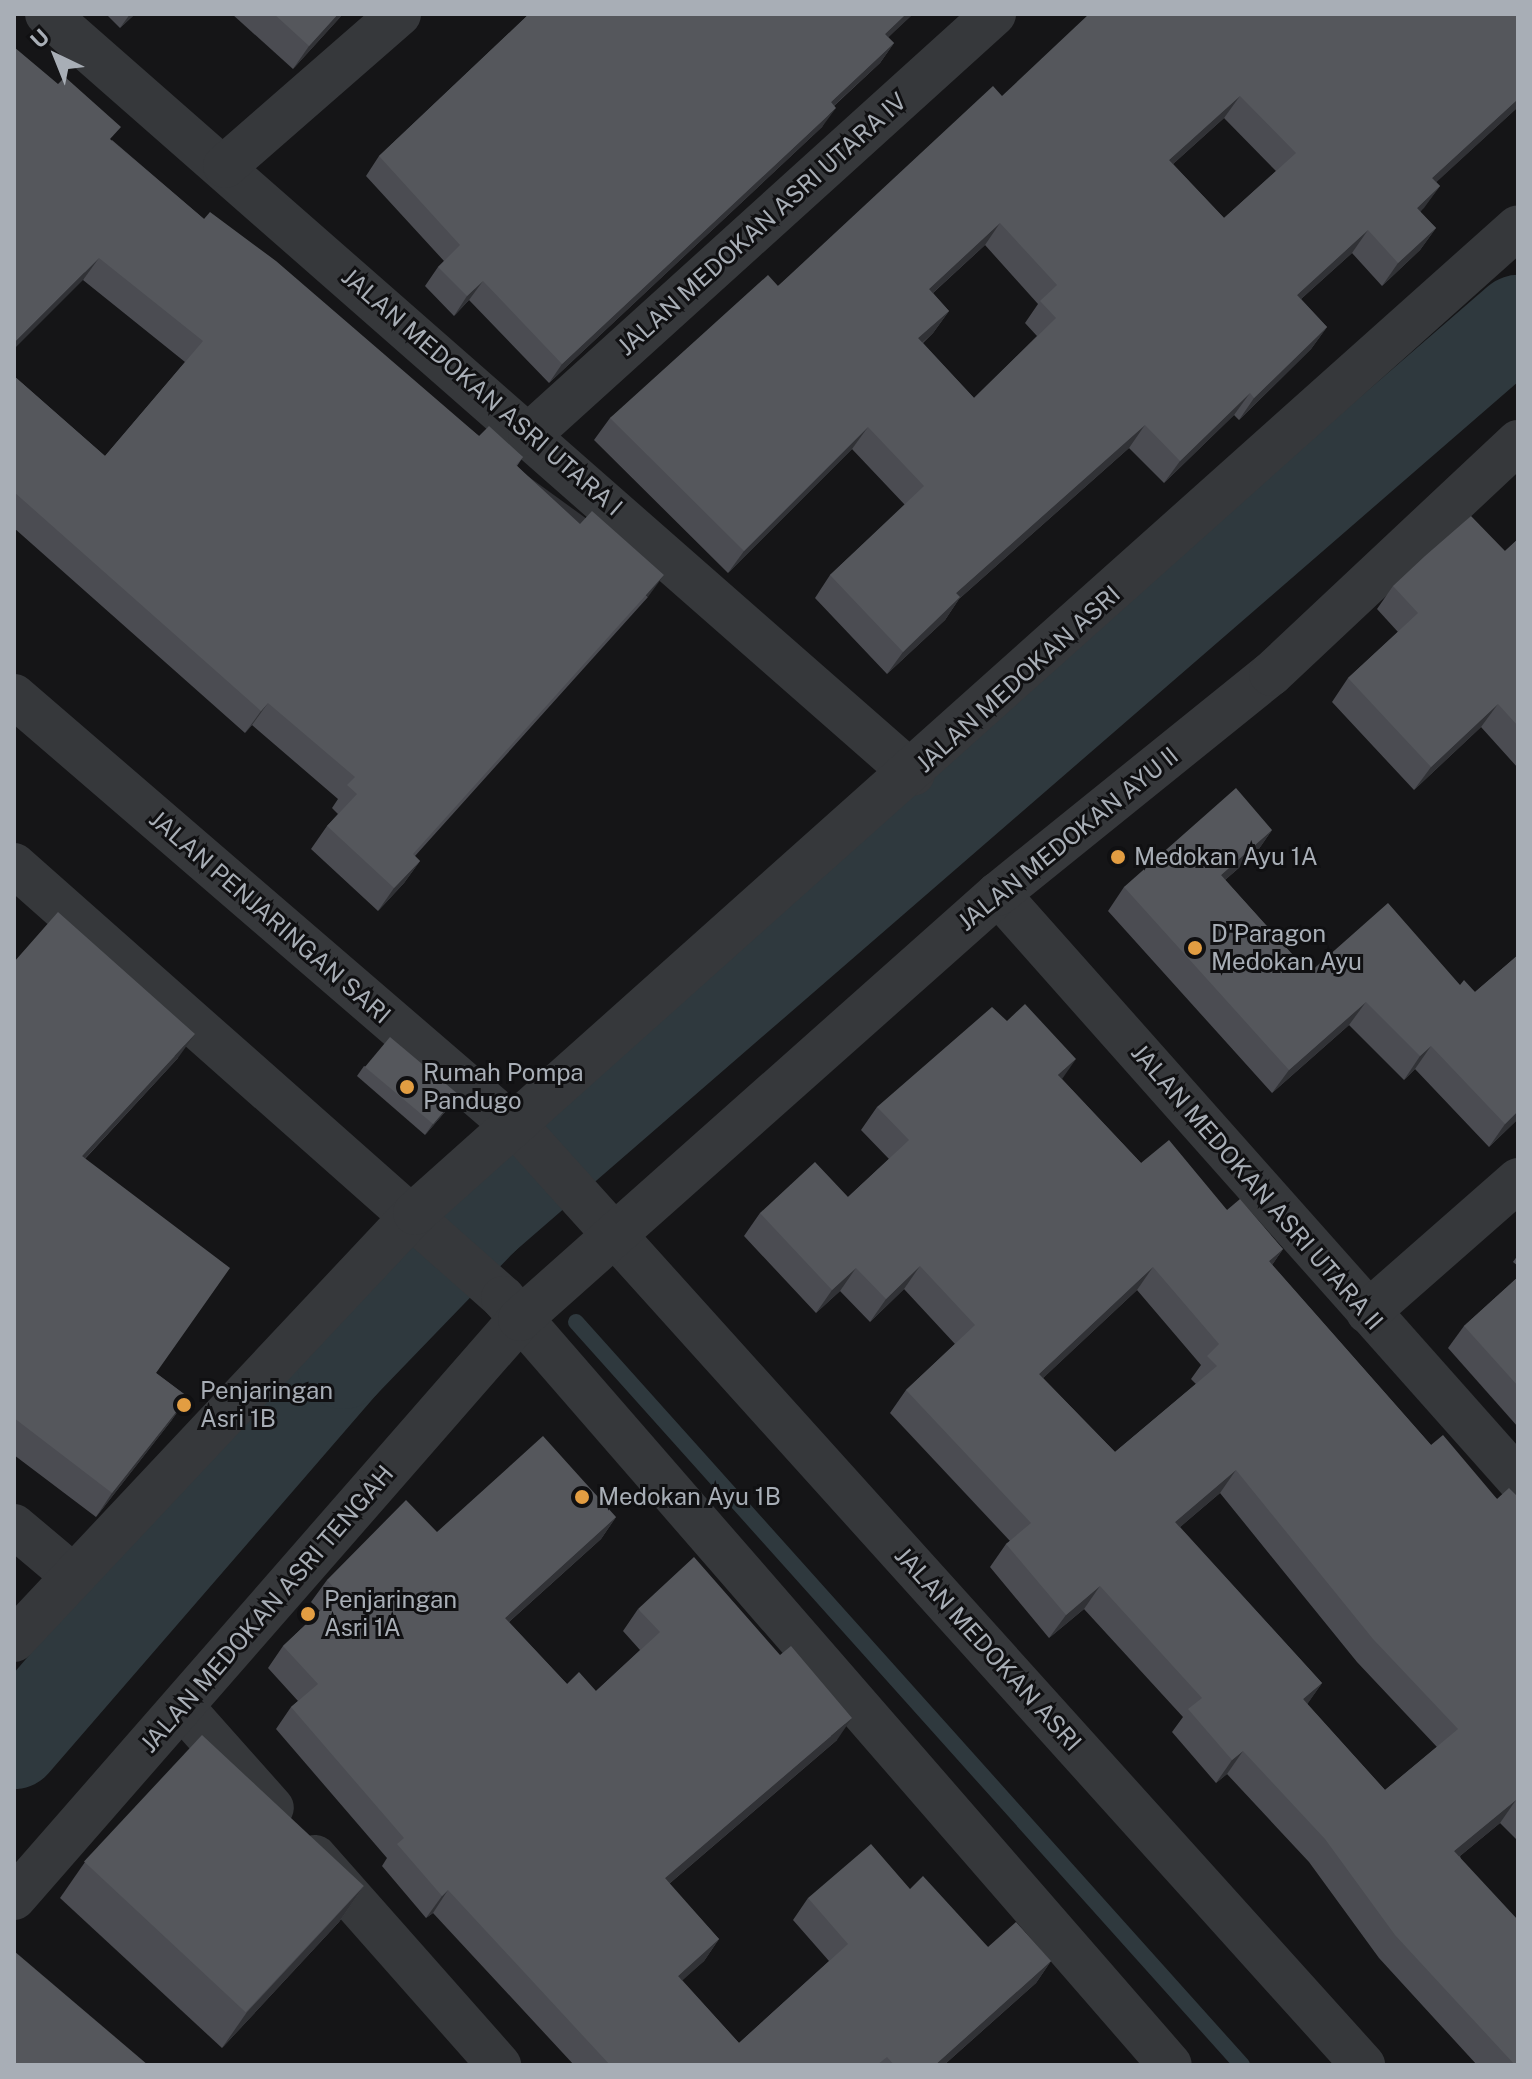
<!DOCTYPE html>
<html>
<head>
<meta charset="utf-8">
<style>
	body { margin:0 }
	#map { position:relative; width:1532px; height:2079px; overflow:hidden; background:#151517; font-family:"Public Sans",sans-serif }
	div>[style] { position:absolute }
	.stream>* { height:16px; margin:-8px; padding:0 8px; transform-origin:8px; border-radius:8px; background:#2f393e }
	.river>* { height:92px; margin:-46px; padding:0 46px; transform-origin:46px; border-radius:46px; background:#2f393e }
	.minor>* { height:44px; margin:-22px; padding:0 22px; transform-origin:22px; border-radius:22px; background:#36383b }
	.wall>* { inset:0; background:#4b4c52 }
	.shaded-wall>* { inset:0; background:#313236; transform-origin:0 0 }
	.building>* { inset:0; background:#55575c; transform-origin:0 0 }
	.dots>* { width:22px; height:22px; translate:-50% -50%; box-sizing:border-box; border:4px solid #101012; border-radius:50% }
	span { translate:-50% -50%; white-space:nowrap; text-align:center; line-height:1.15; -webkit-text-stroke:6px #101012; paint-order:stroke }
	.street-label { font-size:24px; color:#a8aeb6 }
	.poi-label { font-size:24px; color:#a8aeb6 }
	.left { translate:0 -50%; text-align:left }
	.frame { position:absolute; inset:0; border:16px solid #a8aeb6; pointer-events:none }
	.north { position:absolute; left:16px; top:16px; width:80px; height:80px; -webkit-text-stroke:6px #101012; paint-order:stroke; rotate:317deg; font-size:22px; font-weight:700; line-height:32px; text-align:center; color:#a8aeb6 }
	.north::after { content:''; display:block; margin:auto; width:28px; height:36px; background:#a8aeb6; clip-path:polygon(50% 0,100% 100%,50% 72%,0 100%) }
</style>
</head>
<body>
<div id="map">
	<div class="stream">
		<i style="left:576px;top:1322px;width:998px;rotate:48.13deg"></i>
	</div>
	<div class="river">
		<i style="left:14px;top:1743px;width:503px;rotate:-49.11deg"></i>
		<i style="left:343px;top:1363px;width:202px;rotate:-46deg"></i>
		<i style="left:483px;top:1218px;width:1370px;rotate:-40.91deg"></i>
	</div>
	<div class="minor">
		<i style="left:47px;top:14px;width:1152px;rotate:41.27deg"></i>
		<i style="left:225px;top:166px;width:231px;rotate:-41.1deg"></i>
		<i style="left:530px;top:434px;width:626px;rotate:-42.15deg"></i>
		<i style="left:14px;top:696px;width:676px;rotate:40.74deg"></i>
		<i style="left:526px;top:1137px;width:1250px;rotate:47.95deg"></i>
		<i style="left:14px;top:865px;width:653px;rotate:41.52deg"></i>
		<i style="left:503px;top:1298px;width:1016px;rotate:48.99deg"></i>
		<i style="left:998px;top:894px;width:783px;rotate:48.37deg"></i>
		<i style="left:1368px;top:1312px;width:200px;rotate:-41.3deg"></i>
		<i style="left:14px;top:1526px;width:75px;rotate:40.1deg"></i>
		<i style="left:14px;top:1640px;width:586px;rotate:-46.8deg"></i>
		<i style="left:415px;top:1213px;width:1479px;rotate:-41.79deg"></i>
		<i style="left:182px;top:1707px;width:135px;rotate:48.3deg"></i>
		<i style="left:315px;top:1857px;width:278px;rotate:48.5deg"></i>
		<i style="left:14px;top:1898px;width:769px;rotate:-48.85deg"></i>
		<i style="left:520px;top:1319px;width:640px;rotate:-41.64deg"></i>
		<i style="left:998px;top:894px;width:351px;rotate:-38.9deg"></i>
		<i style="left:1271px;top:674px;width:339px;rotate:-43.2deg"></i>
	</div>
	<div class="wall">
		<i style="clip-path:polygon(106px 14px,135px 14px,120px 28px)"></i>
		<i style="clip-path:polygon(232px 14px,343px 14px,293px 69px)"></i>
		<i style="clip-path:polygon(529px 14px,913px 14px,888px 37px,894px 43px,880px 63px,834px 106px,822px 127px,549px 383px,469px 300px,454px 316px,425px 286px,438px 267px,444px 261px,366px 176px,379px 156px)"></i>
		<i style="clip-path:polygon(evenodd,1518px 14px,1518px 107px,1436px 182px,1440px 186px,1420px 212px,1436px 228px,1420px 250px,1382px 286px,1352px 253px,1301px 299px,1327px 327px,1311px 349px,1239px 420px,1234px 415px,1164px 483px,1129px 448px,959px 599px,945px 620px,887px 674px,815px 598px,830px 575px,905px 505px,852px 449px,728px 573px,594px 440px,610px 418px,778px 286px,1002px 96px,1518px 14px,1224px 118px,1276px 171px,1224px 218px,1173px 164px,1224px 118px,1518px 14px,985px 245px,1038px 304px,1025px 323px,1037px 336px,974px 398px,923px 343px,933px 333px,949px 311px,933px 293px,985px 245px)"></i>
		<i style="clip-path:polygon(112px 140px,204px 219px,479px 436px,523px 457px,517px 466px,648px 597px,415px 856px,420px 861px,404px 883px,378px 911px,311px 849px,327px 826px,338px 814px,332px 808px,338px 799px,252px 725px,245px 733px,14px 528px,14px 376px,105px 456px,185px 362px,83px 280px)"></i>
		<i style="clip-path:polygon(1518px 539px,1518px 768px,1481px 727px,1414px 790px,1332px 702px,1348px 678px,1398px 632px,1377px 609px,1393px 586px,1505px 551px)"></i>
		<i style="clip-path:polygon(1272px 830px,1256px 853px,1225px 880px,1309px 973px,1460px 985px,1475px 992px,1518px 955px,1518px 1119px,1489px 1147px,1415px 1069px,1404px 1080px,1349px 1025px,1272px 1093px,1108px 911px,1124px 887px)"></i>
		<i style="clip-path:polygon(14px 962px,178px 1058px,85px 1159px,156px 1373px,188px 1397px,171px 1421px,96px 1517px,14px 1455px)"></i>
		<i style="clip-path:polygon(364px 1066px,451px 1105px,425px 1135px,357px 1076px)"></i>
		<i style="clip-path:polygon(evenodd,1062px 1079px,1141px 1163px,1227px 1210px,1283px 1249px,1272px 1265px,1431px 1445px,1497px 1499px,1518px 1497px,1518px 1841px,1500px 1823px,1460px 1856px,1518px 2065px,1477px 2065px,1379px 1958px,1309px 1862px,1227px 1774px,1216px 1783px,1172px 1732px,1183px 1717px,1084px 1609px,1049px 1638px,990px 1567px,1006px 1544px,1010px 1541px,890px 1413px,906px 1390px,955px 1344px,904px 1289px,870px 1322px,840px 1291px,816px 1313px,744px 1236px,760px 1213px,848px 1197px,889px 1159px,861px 1130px,877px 1107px,1062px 1079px,1137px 1290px,1201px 1365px,1191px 1379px,1196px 1384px,1115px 1452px,1043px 1378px,1137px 1290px,1062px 1079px,1220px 1493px,1357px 1662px,1437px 1747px,1385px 1790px,1307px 1704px,1322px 1683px,1180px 1527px,1220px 1493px)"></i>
		<i style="clip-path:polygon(1518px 1255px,1518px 1266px,1513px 1262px)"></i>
		<i style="clip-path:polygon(1518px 1277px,1518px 1427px,1448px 1348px,1464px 1326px)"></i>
		<i style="clip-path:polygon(616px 1517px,601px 1539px,509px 1622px,567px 1684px,596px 1691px,640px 1650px,623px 1631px,638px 1609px,837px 1740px,669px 1884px,719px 1939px,704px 1961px,682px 1980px,739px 2043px,829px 1961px,793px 1920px,808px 1898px,910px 1889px,988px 1947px,1051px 1961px,1036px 1983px,944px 2065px,574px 2065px,433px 1913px,426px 1918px,382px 1866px,387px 1858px,276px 1729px,291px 1707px,298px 1701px,268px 1668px,283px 1646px,320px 1611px,311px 1602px,327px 1580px,437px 1532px)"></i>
		<i style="clip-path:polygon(85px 1862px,364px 1886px,339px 1922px,222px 2048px,60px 1898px)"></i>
	</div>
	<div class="shaded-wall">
		<i style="clip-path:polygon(130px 14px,135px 14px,120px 28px)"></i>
		<i style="clip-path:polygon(338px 14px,343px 14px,293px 69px,309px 46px)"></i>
		<i style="clip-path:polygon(906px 14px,913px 14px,872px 53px,885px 34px)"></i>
		<i style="clip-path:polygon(894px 43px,880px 63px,817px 121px,831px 102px)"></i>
		<i style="clip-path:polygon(1240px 96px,1224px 118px,1153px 182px,1169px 160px)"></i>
		<i style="clip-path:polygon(1518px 99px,1518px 107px,1417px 200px,1432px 178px)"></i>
		<i style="clip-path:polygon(836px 108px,822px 127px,549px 383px,562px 364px)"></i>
		<i style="clip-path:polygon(1440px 186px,1424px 208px,1401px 230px,1417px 208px)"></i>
		<i style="clip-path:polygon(1000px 223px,985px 245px,913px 311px,929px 289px)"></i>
		<i style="clip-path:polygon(1436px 228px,1420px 250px,1382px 286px,1398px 263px)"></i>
		<i style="clip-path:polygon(1368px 230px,1352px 253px,1281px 317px,1297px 295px)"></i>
		<i style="clip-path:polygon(99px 258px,83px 280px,14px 349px,14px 343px)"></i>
		<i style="clip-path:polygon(483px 281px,469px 300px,454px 316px,467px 296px)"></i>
		<i style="clip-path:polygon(949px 311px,933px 333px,903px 360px,918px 338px)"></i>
		<i style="clip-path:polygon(1327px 327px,1311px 349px,1239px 420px,1254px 398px)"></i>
		<i style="clip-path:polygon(1250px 393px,1234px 415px,1164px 483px,1180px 461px)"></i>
		<i style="clip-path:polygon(1145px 425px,1129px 448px,959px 599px,945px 620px,887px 674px,903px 652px,956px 593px)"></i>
		<i style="clip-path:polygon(868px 427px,852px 449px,728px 573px,744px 551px)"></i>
		<i style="left:664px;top:575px;width:27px;height:375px;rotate:126deg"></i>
		<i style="clip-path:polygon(268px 703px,252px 725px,245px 733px,261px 711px)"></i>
		<i style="clip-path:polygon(1498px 704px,1481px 727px,1414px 790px,1431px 767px)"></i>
		<i style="clip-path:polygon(1272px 830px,1256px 853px,1204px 898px,1221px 875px)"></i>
		<i style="clip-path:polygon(420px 861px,404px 883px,378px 911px,394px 888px)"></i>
		<i style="clip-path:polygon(1366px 1002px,1349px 1025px,1272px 1093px,1289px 1070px)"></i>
		<i style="clip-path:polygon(195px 1034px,178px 1058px,65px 1180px,82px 1156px)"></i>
		<i style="clip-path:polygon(1431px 1046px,1415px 1069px,1404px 1080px,1420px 1056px)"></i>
		<i style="clip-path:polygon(1076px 1059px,1060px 1082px,1058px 1075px)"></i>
		<i style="clip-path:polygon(458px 1095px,451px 1105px,425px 1135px,432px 1125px)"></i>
		<i style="clip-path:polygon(1518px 1111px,1518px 1119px,1489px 1147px,1505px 1124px)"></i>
		<i style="clip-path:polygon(1283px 1249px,1267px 1272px,1269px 1261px)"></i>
		<i style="clip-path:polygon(920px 1266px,904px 1289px,870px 1322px,886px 1299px)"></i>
		<i style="clip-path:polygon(1153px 1267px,1137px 1290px,1023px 1397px,1039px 1374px)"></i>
		<i style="clip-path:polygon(856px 1268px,840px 1291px,816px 1313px,832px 1290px)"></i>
		<i style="clip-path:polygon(188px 1397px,171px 1421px,96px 1517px,112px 1493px)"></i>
		<i style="clip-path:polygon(1236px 1470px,1220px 1493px,1159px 1545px,1175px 1522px)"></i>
		<i style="clip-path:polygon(616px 1517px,601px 1539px,489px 1640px,505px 1618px)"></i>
		<i style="clip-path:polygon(1100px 1586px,1084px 1609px,1049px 1638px,1066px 1615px)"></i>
		<i style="clip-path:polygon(1322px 1683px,1306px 1706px,1303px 1699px)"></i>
		<i style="clip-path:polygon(852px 1718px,837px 1740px,649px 1901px,665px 1878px)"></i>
		<i style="clip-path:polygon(1243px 1751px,1227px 1774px,1216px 1783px,1232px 1760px)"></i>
		<i style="clip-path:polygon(1516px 1800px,1500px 1823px,1438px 1874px,1454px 1851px)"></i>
		<i style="clip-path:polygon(364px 1886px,339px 1922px,222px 2048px,247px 2012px)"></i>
		<i style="clip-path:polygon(448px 1890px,433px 1913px,426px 1918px,442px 1896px)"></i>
		<i style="clip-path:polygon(719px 1939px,704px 1961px,663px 1998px,678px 1976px)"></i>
		<i style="clip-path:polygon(1051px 1961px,1036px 1983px,944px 2065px,935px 2065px)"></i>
	</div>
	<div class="building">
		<i style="clip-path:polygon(274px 14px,338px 14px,309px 46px)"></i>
		<i style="clip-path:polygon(529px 14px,906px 14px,885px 34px,894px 43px,831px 102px,836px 108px,562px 364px,483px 281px,467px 296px,438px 267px,460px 245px,379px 156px)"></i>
		<i style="clip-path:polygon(evenodd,1089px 14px,1518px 14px,1518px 99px,1432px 178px,1440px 186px,1417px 208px,1436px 228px,1398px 263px,1368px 230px,1297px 295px,1327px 327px,1254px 398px,1250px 393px,1180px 461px,1145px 425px,956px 593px,960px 597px,903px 652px,830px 575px,924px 486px,868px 427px,744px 551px,610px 418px,768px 275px,778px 286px,993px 86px,1002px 96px,1089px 14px,1240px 96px,1296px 153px,1224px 218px,1169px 160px,1240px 96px,1089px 14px,1000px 223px,1057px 285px,1040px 301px,1056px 318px,974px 398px,918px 338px,949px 311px,929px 289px,1000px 223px)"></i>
		<i style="clip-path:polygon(14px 47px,58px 84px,65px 77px,121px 127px,110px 139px,204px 219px,210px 212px,276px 261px,479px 436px,489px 426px,523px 457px,516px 465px,580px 524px,592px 511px,664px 575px,413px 854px,420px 861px,394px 888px,327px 826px,357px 794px,347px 785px,355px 777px,268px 703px,261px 711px,14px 492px,14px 376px,105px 456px,203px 341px,99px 258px,14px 343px)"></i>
		<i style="clip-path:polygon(1471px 516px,1505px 551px,1518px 539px,1518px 726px,1498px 704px,1431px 767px,1348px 678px,1418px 613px,1393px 586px,1425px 556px)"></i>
		<i style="clip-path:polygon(1236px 788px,1272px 830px,1221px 875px,1309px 973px,1388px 903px,1460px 985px,1464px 980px,1475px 992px,1518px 955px,1518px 1111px,1505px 1124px,1431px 1046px,1420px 1056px,1366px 1002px,1289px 1070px,1124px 887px)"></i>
		<i style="clip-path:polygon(58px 912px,195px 1034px,82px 1156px,230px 1268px,156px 1373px,188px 1397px,112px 1493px,14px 1418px,14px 962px)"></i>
		<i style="clip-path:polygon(evenodd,1025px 1004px,1076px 1059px,1058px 1075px,1141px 1163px,1169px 1140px,1227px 1210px,1240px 1199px,1283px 1249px,1269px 1261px,1431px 1445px,1443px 1435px,1497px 1499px,1509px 1488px,1518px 1497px,1518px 1801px,1516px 1800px,1454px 1851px,1518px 1920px,1518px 2065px,1515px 2065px,1395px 1935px,1325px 1839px,1243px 1751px,1232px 1760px,1188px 1709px,1202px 1698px,1100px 1586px,1066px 1615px,1006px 1544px,1031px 1523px,906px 1390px,975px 1325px,920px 1266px,886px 1299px,856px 1268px,832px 1290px,760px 1213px,815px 1162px,848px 1197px,909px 1140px,877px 1107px,992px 1007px,1007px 1021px,1025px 1004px,1153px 1267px,1219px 1344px,1207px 1356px,1217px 1366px,1115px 1452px,1039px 1374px,1153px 1267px,1025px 1004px,1236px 1470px,1373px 1639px,1458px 1729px,1385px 1790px,1303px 1699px,1322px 1683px,1175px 1522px,1236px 1470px)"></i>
		<i style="left:390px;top:1037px;width:89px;height:39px;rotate:40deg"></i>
		<i style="clip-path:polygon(1518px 1277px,1518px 1386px,1464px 1326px)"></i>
		<i style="clip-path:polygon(543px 1436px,616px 1517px,505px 1618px,567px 1684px,579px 1672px,596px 1691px,660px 1632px,638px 1609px,694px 1557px,780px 1655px,791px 1646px,852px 1718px,665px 1878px,719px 1939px,678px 1976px,739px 2043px,848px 1944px,808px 1898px,871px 1844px,910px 1889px,923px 1876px,988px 1947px,1016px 1922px,1051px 1961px,935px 2065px,894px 2065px,887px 2057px,877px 2065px,610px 2065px,448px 1890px,442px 1896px,397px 1844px,404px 1838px,291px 1707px,318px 1684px,283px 1646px,339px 1593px,327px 1580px,406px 1500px,437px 1532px)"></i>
		<i style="left:202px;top:1735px;width:221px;height:173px;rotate:43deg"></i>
		<i style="clip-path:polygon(14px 1951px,148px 2065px,14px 2065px)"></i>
	</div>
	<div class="dots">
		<i style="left:1118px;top:857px;background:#e29d42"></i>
		<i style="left:1195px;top:948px;background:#e29d42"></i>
		<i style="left:407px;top:1087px;background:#e29d42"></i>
		<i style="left:184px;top:1405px;background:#e29d42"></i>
		<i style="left:582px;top:1497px;background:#e29d42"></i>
		<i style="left:308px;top:1614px;background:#e29d42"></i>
	</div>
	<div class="street-label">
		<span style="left:762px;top:224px;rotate:-42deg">JALAN MEDOKAN ASRI UTARA IV</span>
		<span style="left:482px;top:392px;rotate:41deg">JALAN MEDOKAN ASRI UTARA I</span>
		<span style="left:1018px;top:679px;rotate:-42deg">JALAN MEDOKAN ASRI</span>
		<span style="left:1068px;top:839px;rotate:-39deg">JALAN MEDOKAN AYU II</span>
		<span style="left:270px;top:917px;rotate:41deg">JALAN PENJARINGAN SARI</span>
		<span style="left:1257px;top:1187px;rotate:49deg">JALAN MEDOKAN ASRI UTARA II</span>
		<span style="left:267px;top:1609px;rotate:-49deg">JALAN MEDOKAN ASRI TENGAH</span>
		<span style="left:988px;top:1649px;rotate:48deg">JALAN MEDOKAN ASRI</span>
	</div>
	<div class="poi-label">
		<span class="left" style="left:1134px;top:857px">Medokan Ayu 1A</span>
		<span class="left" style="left:1211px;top:948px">D'Paragon<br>Medokan Ayu</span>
		<span class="left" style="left:423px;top:1087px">Rumah Pompa<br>Pandugo</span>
		<span class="left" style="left:200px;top:1405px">Penjaringan<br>Asri 1B</span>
		<span class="left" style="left:598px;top:1497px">Medokan Ayu 1B</span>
		<span class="left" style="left:324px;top:1614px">Penjaringan<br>Asri 1A</span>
	</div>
	<div class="frame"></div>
	<div class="north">U</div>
</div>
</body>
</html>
